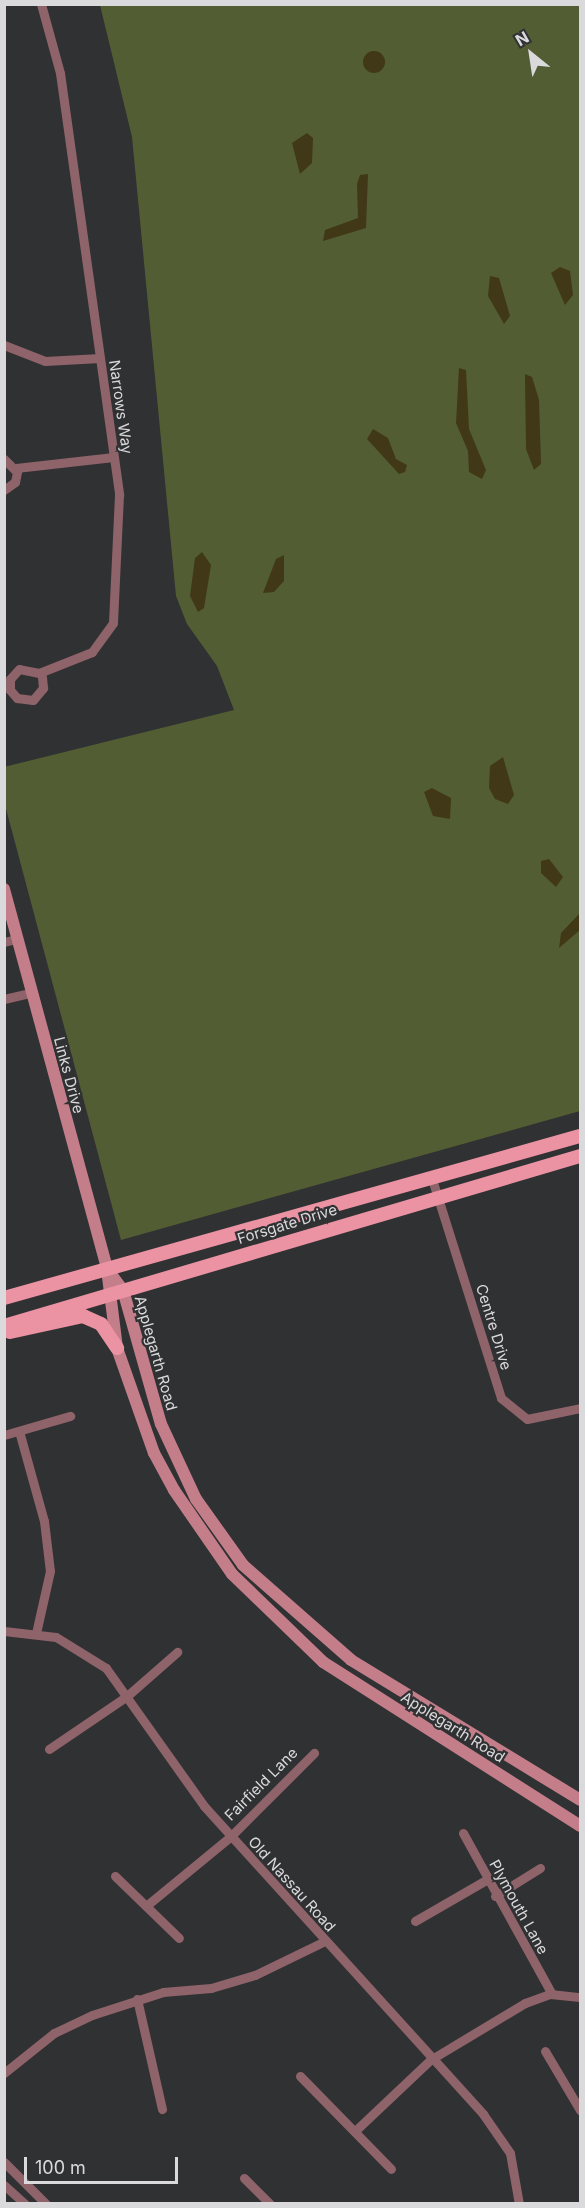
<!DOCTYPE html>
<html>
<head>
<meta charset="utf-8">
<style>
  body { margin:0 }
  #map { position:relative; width:585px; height:2208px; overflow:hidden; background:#303133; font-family:Inter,sans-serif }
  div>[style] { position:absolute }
  .green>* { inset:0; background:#535d33 }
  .sand>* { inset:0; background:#413818 }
  .round { border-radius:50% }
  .street>* { height:9px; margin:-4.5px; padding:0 4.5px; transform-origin:4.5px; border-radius:4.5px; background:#8f636a }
  .secondary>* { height:12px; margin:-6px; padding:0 6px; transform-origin:6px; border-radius:6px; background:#c37e8a }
  .primary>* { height:14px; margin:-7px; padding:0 7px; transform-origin:7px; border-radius:7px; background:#eb92a3 }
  span { translate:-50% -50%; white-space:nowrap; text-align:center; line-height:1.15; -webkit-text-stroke:4.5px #303133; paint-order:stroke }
  .street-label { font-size:15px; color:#dadadc }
  .frame { position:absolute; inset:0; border:6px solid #dadadc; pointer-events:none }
  .north { position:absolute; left:501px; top:24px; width:60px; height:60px; -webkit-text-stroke:4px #303133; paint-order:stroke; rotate:330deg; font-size:16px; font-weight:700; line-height:24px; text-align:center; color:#dadadc }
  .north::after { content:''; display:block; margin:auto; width:21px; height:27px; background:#dadadc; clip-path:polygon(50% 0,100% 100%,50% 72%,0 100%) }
  .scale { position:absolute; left:24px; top:2157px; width:154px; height:27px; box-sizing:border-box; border:3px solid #dadadc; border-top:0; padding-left:8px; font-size:18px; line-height:21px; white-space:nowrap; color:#dadadc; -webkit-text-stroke:4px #303133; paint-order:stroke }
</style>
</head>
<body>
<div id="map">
  <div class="green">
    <i style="clip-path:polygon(100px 5px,580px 5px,580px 1111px,121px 1240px,5px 805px,4px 767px,234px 710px,217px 666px,187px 624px,176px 596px,132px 137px)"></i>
  </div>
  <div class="sand">
    <i class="round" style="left:363px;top:51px;width:22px;height:22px"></i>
    <i style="clip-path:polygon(307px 133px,313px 138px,312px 163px,300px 174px,292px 143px)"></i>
    <i style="clip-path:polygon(368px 174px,366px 228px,323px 241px,325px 230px,358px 218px,357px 184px,360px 175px)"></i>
    <i style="clip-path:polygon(560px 267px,570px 271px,573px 295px,565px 305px,551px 273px)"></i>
    <i style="clip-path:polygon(490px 276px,499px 278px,510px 316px,504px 324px,488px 296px)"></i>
    <i style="clip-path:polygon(459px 368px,466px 370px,469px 429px,486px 470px,482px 479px,469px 472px,468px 451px,456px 423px)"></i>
    <i style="clip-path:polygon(525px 374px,532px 377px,539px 400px,541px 464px,534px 470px,526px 449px)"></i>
    <i style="clip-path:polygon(373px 429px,388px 438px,396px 459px,407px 465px,405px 472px,399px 474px,367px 439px)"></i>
    <i style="clip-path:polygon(202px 552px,211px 565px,204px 608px,198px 612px,190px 596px,195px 558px)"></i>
    <i style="clip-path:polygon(284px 555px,284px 581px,274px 592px,263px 593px,276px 559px)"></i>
    <i style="clip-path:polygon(503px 757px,514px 795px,508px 804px,495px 799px,489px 788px,490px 766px)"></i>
    <i style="clip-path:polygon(432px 788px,451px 798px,450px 819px,433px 816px,424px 792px)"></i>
    <i style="clip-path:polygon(549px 859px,563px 877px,556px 887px,541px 873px,541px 861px)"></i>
    <i style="clip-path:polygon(580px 913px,580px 930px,559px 948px,561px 933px)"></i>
  </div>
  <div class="street">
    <i style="left:41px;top:4px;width:72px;rotate:74.6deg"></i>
    <i style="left:60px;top:73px;width:426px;rotate:82deg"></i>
    <i style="left:119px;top:495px;width:128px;rotate:92.7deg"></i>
    <i style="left:113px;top:623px;width:36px;rotate:126deg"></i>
    <i style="left:92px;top:652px;width:57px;rotate:158.4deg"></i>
    <i style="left:39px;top:673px;width:20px;rotate:-169deg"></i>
    <i style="left:19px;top:669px;width:13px;rotate:132deg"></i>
    <i style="left:10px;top:679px;width:11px;rotate:90deg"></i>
    <i style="left:10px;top:690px;width:11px;rotate:49deg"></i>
    <i style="left:17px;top:698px;width:16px;rotate:7deg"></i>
    <i style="left:33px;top:700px;width:16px;rotate:-50deg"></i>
    <i style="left:43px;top:688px;width:11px;rotate:-95deg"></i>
    <i style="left:4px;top:345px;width:44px;rotate:21.3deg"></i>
    <i style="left:45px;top:361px;width:55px;rotate:-3.1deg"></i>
    <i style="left:4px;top:459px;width:18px;rotate:45deg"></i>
    <i style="left:17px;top:472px;width:10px;rotate:101deg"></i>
    <i style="left:15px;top:482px;width:14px;rotate:144deg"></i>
    <i style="left:16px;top:468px;width:98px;rotate:-6.5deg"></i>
    <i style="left:4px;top:942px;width:12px;rotate:-14deg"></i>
    <i style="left:4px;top:999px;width:28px;rotate:-13deg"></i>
    <i style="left:432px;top:1179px;width:230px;rotate:72.5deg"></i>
    <i style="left:501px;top:1398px;width:33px;rotate:39deg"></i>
    <i style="left:527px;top:1419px;width:54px;rotate:-11.7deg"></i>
    <i style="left:19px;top:1431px;width:93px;rotate:74.5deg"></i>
    <i style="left:44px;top:1521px;width:50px;rotate:83.2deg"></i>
    <i style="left:50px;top:1571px;width:64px;rotate:102.7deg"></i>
    <i style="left:4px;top:1435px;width:69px;rotate:-16.1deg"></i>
    <i style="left:4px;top:1631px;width:52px;rotate:6.6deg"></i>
    <i style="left:56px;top:1637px;width:59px;rotate:31.8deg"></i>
    <i style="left:106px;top:1668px;width:169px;rotate:54.6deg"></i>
    <i style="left:204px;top:1806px;width:416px;rotate:47.8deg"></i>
    <i style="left:483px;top:2114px;width:47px;rotate:55.3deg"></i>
    <i style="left:510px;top:2153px;width:52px;rotate:80deg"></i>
    <i style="left:49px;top:1749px;width:94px;rotate:-34.2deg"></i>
    <i style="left:127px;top:1696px;width:67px;rotate:-41.3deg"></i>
    <i style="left:463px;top:1833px;width:184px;rotate:61.1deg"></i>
    <i style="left:115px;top:1876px;width:89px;rotate:44.1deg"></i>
    <i style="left:495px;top:1896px;width:53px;rotate:-31.9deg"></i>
    <i style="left:146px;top:1906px;width:109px;rotate:-39.4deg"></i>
    <i style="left:230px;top:1837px;width:119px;rotate:-45deg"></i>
    <i style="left:415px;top:1921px;width:82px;rotate:-30deg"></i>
    <i style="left:137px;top:1999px;width:113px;rotate:77.2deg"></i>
    <i style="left:545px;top:2051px;width:69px;rotate:59.3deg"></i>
    <i style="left:4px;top:2073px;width:64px;rotate:-38.7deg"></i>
    <i style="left:54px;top:2033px;width:42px;rotate:-25.3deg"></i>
    <i style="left:92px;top:2015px;width:75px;rotate:-17.9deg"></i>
    <i style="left:163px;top:1992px;width:48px;rotate:-4.8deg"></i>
    <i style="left:211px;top:1988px;width:46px;rotate:-16.5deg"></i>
    <i style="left:255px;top:1975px;width:76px;rotate:-25.9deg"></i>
    <i style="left:300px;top:2076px;width:130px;rotate:45.6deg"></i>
    <i style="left:355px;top:2131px;width:103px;rotate:-43.4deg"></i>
    <i style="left:430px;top:2060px;width:111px;rotate:-31deg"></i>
    <i style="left:525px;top:2003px;width:27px;rotate:-20deg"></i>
    <i style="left:550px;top:1994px;width:30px;rotate:6deg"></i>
    <i style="left:4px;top:2162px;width:59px;rotate:45deg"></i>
    <i style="left:244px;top:2178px;width:37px;rotate:45deg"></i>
    <i style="left:4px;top:2185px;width:28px;rotate:42deg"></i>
  </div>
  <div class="secondary">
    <i style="left:4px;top:889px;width:394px;rotate:74.8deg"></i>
    <i style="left:107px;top:1269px;width:80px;rotate:82.8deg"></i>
    <i style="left:117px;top:1348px;width:111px;rotate:70.6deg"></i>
    <i style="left:154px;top:1453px;width:42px;rotate:61.6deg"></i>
    <i style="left:174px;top:1490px;width:102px;rotate:55.4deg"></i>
    <i style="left:232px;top:1574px;width:127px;rotate:44deg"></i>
    <i style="left:323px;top:1662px;width:305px;rotate:32.5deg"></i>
    <i style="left:107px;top:1269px;width:26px;rotate:53deg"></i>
    <i style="left:123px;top:1290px;width:139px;rotate:74.2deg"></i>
    <i style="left:161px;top:1424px;width:83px;rotate:65deg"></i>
    <i style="left:196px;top:1499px;width:81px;rotate:54.5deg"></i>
    <i style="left:243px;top:1565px;width:144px;rotate:41.3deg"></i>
    <i style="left:351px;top:1660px;width:268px;rotate:31.4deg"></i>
  </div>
  <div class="primary">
    <i style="left:4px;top:1298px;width:598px;rotate:-15.71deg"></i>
    <i style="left:4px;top:1326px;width:601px;rotate:-16.44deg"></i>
    <i style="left:10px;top:1332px;width:75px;rotate:-12.4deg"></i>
    <i style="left:83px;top:1316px;width:20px;rotate:24deg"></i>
    <i style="left:101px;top:1324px;width:29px;rotate:56deg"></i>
  </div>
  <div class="street-label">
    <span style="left:121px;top:407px;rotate:82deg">Narrows Way</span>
    <span style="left:69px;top:1075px;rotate:75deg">Links Drive</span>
    <span style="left:287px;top:1224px;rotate:-17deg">Forsgate Drive</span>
    <span style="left:494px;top:1327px;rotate:73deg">Centre Drive</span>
    <span style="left:156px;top:1353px;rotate:74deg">Applegarth Road</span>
    <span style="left:453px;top:1727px;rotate:32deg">Applegarth Road</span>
    <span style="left:261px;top:1784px;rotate:-45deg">Fairfield Lane</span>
    <span style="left:292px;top:1884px;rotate:48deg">Old Nassau Road</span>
    <span style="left:519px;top:1907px;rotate:61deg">Plymouth Lane</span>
  </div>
  <div class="frame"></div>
  <div class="north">N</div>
  <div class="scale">100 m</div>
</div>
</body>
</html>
